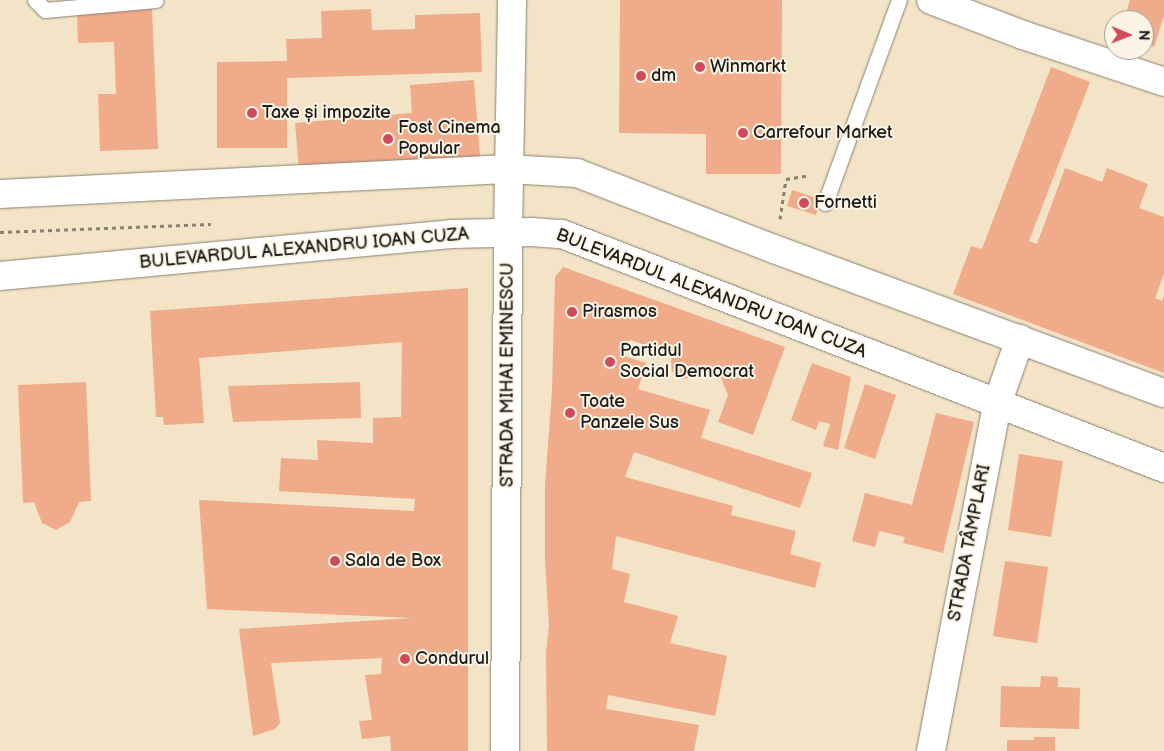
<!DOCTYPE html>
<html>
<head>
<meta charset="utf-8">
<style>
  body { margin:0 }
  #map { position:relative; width:1164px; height:751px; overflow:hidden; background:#f3e4c7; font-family:"Balsamiq Sans",sans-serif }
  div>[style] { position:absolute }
  .building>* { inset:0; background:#efab8a }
  .path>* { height:3px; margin-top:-1.5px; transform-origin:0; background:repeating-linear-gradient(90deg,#888072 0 4px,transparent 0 8px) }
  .roads { filter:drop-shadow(0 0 1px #888072) drop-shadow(0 0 1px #888072) }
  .lane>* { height:15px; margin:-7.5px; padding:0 7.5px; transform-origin:7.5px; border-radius:7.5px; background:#fff }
  .street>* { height:28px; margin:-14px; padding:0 14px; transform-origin:14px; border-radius:14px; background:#fff }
  .primary>* { height:28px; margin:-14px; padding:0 14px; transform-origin:14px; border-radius:14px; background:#fff }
  .dots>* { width:14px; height:14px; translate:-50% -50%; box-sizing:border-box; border:2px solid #fcf5e5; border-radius:50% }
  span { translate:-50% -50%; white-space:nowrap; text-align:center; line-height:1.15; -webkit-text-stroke:4px #fcf5e5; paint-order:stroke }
  .poi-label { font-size:18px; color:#1c1c1c }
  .left { translate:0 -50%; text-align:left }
  .street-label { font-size:18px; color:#1c1c1c }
  .north { position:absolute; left:1104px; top:10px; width:50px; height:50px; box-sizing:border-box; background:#fcf5e5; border:1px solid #a29e95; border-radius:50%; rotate:91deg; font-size:14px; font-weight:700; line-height:20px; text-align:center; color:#1c1c1c }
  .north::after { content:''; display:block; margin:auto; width:18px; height:22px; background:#d1495b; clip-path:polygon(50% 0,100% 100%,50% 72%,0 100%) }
</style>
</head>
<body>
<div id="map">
  <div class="building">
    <i style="clip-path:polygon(620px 0,782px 0,781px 174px,706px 174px,706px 134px,619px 133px)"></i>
    <i style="clip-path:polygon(1130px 0,1164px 0,1164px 16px,1154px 47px,1144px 44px,1144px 20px,1124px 20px)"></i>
    <i style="clip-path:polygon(152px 9px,158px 149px,100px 151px,98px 94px,116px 94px,114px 42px,78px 43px,77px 12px)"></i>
    <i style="clip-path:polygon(371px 9px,372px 30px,415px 29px,415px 15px,480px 13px,482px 72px,287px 78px,287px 148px,217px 148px,217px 62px,287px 61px,286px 39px,322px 38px,321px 11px)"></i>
    <i style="clip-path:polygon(1051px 67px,1090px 82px,1029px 241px,1037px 244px,1065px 168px,1102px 182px,1107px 168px,1148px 184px,1139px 208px,1164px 217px,1164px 274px,1155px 298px,1162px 301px,1164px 296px,1164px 373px,953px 294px,971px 246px,982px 249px)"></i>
    <i style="clip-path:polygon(474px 80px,480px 156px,299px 171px,295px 123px,412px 113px,410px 85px)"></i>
    <i style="clip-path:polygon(792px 190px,820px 199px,816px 215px,787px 206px)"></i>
    <i style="clip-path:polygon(563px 267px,785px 347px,753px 435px,718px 422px,728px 395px,719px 373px,700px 365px,695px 377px,684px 379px,675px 376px,672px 371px,671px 361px,673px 354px,630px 340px,624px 356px,646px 363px,638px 389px,710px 410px,701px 438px,812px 473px,800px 508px,634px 452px,625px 477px,733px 506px,731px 515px,796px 531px,790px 554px,821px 563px,815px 588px,616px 536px,612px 569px,630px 574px,624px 602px,678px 616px,670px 643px,727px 656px,715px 716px,608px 695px,606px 709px,699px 725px,694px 751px,547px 751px,546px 653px,549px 625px,545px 560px,545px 485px,552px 390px,555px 277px)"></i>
    <i style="clip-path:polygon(468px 288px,468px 751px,391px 751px,390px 736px,362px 739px,359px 721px,372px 720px,365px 675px,381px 674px,382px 658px,271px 663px,280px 723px,275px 729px,253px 736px,239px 629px,412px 618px,207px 609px,199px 500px,414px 511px,415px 499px,279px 491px,281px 458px,318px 460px,317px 440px,373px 443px,373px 418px,401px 417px,402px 342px,199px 358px,204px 423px,164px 425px,163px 417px,156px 417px,150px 311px)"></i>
    <i style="clip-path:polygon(812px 363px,851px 377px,838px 450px,823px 446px,830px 424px,819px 421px,816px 430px,791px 420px)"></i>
    <i style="clip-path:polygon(86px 382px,91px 501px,79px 502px,70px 522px,56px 530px,42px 523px,34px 502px,23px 503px,18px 385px)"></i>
    <i style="clip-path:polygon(360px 382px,361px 418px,233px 422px,228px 386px)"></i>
    <i style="clip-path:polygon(865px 384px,896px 395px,875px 459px,844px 448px)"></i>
    <i style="clip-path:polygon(936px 413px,974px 422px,943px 553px,903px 543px,905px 537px,879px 531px,875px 547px,852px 541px,865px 493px,912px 505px)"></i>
    <i style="clip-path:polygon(1019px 454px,1063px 461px,1051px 537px,1008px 530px)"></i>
    <i style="clip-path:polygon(1005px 561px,1048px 567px,1037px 643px,993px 636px)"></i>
    <i style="clip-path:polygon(1041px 676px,1058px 677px,1058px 687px,1080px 688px,1079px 729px,1000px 727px,1001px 686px,1040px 687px)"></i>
    <i style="clip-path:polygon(1034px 737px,1055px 737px,1055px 751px,1007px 751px,1007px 740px,1034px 740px)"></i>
  </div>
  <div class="path">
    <i style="left:780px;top:219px;width:40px;rotate:-81.5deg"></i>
    <i style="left:786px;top:179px;width:24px;rotate:-9deg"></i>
    <i style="left:0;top:232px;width:211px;rotate:-2.2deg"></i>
  </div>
  <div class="roads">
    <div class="lane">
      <i style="left:35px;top:0;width:14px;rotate:45deg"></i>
      <i style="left:45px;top:10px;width:111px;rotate:-5.1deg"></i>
      <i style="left:825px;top:203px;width:216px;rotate:-70deg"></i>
    </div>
    <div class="street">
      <i style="left:931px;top:0;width:98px;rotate:20.8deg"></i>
      <i style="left:1023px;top:35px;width:149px;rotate:18.4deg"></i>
      <i style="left:505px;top:751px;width:519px;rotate:-89.67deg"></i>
      <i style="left:931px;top:751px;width:353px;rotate:-79.2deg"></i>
      <i style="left:997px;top:404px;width:69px;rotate:-70.5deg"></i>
    </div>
    <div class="primary">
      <i style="left:0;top:194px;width:509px;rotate:-2.82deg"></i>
      <i style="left:508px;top:169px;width:69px;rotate:3.3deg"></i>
      <i style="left:577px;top:173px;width:211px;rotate:21.1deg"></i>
      <i style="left:774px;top:249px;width:416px;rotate:20.3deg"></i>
      <i style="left:508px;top:232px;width:232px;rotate:-89deg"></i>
      <i style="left:0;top:276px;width:453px;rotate:-5.3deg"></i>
      <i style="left:451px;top:234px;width:80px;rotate:-1.4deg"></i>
      <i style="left:531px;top:232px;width:31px;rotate:4deg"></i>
      <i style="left:562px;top:234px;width:646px;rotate:21.24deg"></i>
    </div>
  </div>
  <div class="dots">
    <i style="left:700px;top:67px;background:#d1495b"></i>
    <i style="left:641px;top:76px;background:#d1495b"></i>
    <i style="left:252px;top:113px;background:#d1495b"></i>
    <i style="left:743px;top:133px;background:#d1495b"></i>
    <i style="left:388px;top:139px;background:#d1495b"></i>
    <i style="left:804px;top:203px;background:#d1495b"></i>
    <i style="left:572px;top:312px;background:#d1495b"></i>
    <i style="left:610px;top:362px;background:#d1495b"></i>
    <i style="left:570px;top:413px;background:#d1495b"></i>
    <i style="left:335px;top:561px;background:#d1495b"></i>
    <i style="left:405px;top:659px;background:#d1495b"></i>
  </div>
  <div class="poi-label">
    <span class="left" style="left:710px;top:67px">Winmarkt</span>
    <span class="left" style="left:651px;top:76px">dm</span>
    <span class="left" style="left:262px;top:113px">Taxe și impozite</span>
    <span class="left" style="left:398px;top:139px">Fost Cinema<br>Popular</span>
    <span class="left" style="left:753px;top:133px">Carrefour Market</span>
    <span class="left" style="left:814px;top:203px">Fornetti</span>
    <span class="left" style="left:582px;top:312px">Pirasmos</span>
    <span class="left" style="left:620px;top:362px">Partidul<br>Social Democrat</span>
    <span class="left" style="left:580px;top:413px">Toate<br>Panzele Sus</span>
    <span class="left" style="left:345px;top:561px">Sala de Box</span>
    <span class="left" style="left:415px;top:659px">Condurul</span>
  </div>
  <div class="street-label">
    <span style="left:304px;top:249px;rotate:-5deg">BULEVARDUL ALEXANDRU IOAN CUZA</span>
    <span style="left:711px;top:294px;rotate:21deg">BULEVARDUL ALEXANDRU IOAN CUZA</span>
    <span style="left:508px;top:375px;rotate:-90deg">STRADA MIHAI EMINESCU</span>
    <span style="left:970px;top:543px;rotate:-79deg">STRADA TÂMPLARI</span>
  </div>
  <div class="north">N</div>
</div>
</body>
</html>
